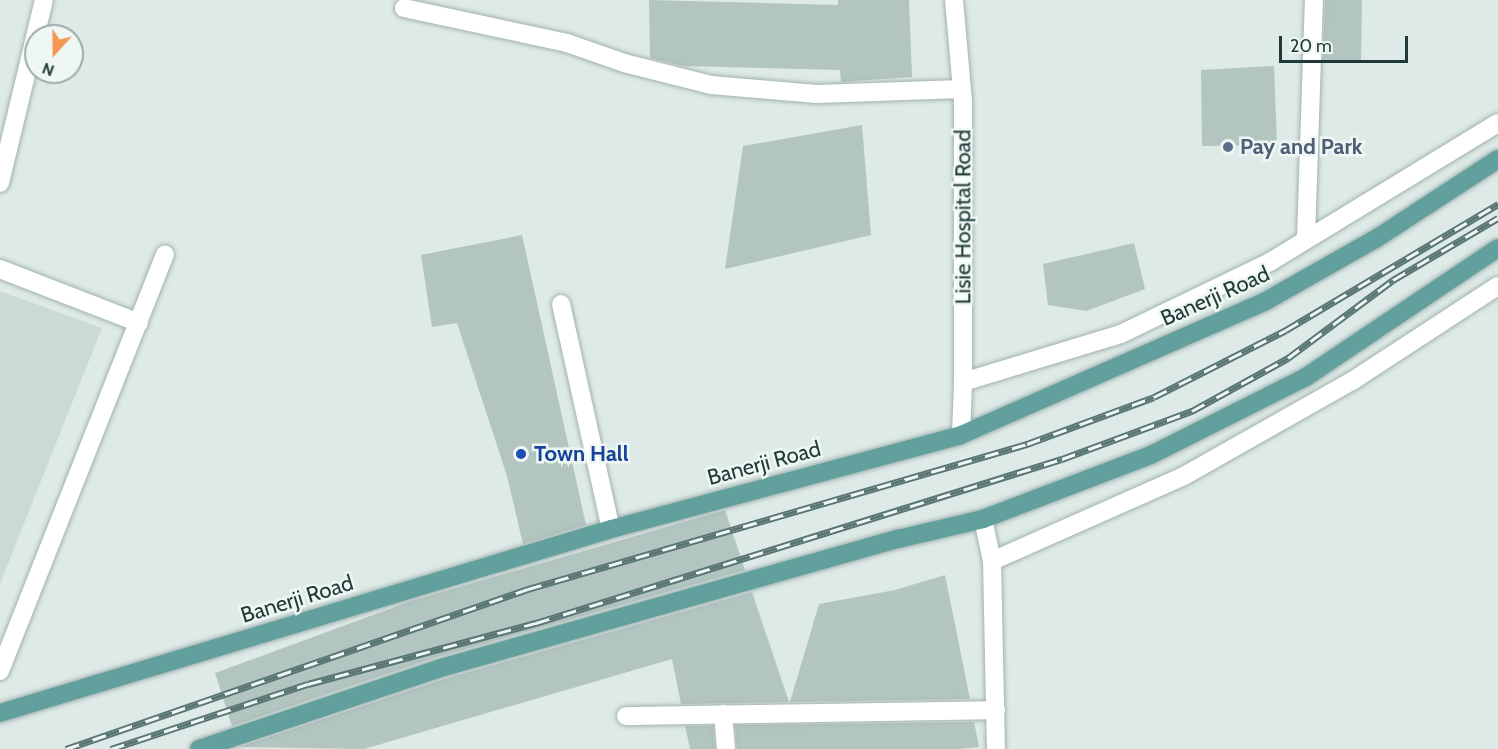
<!DOCTYPE html>
<html>
<head>
<meta charset="utf-8">
<style>
  body { margin:0 }
  #map { position:relative; width:1498px; height:749px; overflow:hidden; background:#deeae7; font-family:Cabin,sans-serif }
  div>[style] { position:absolute }
  .built>* { inset:0; background:#ccdad6 }
  .building>* { inset:0; background:#b3c5c0 }
  .roads { filter:drop-shadow(0 0 2px #a1b2af) drop-shadow(0 0 2px #a1b2af) }
  .lane>* { height:18px; margin:-9px; padding:0 9px; transform-origin:9px; border-radius:9px; background:#fff }
  .street>* { height:18px; margin:-9px; padding:0 9px; transform-origin:9px; border-radius:9px; background:#fff }
  .secondary>* { height:18px; margin:-9px; padding:0 9px; transform-origin:9px; border-radius:9px; background:#fff }
  .primary>* { height:18px; margin:-9px; padding:0 9px; transform-origin:9px; border-radius:9px; background:#61a09c }
  .rail>* { height:7px; margin-top:-3.5px; transform-origin:0; background:repeating-linear-gradient(90deg,#eef7f4 0 14px,#597673 0 28px); box-sizing:border-box; border-block:2px solid #597673 }
  .dots>* { width:16px; height:16px; translate:-50% -50%; box-sizing:border-box; border:3px solid #eef7f4; border-radius:50% }
  span { translate:-50% -50%; white-space:nowrap; text-align:center; line-height:1.15; -webkit-text-stroke:5px #eef7f4; paint-order:stroke }
  .service-label { font-size:22px; color:#4e5e75; font-weight:700 }
  .left { translate:0 -50%; text-align:left }
  .street-label { font-size:22px; color:#1f3a37 }
  .transit-label { font-size:22px; color:#164399; font-weight:700 }
  .north { position:absolute; left:24px; top:24px; width:60px; height:60px; box-sizing:border-box; background:#eef7f4; border:2px solid #9baba8; border-radius:50%; rotate:201deg; font-size:16px; font-weight:700; line-height:24px; text-align:center; color:#1f3a37 }
  .north::after { content:''; display:block; margin:auto; width:21px; height:27px; background:#f49752; clip-path:polygon(50% 0,100% 100%,50% 72%,0 100%) }
  .scale { position:absolute; left:1279px; top:36px; width:129px; height:27px; box-sizing:border-box; border:3px solid #1f3a37; border-top:0; padding-left:8px; font-size:18px; line-height:21px; white-space:nowrap; color:#1f3a37; -webkit-text-stroke:4px #eef7f4; paint-order:stroke }
</style>
</head>
<body>
<div id="map">
  <div class="built">
    <i style="clip-path:polygon(0 291px,102px 328px,0 584px)"></i>
  </div>
  <div class="building">
    <i style="clip-path:polygon(649px 0,838px 5px,838px 0,909px 0,912px 77px,841px 82px,840px 70px,683px 66px,650px 58px)"></i>
    <i style="clip-path:polygon(1325px 0,1362px 0,1361px 60px,1323px 61px)"></i>
    <i style="clip-path:polygon(1274px 66px,1277px 145px,1202px 146px,1201px 70px)"></i>
    <i style="clip-path:polygon(862px 125px,871px 235px,725px 269px,743px 146px)"></i>
    <i style="clip-path:polygon(522px 235px,586px 525px,523px 544px,507px 476px,457px 323px,432px 327px,421px 255px)"></i>
    <i style="clip-path:polygon(1134px 243px,1145px 289px,1086px 311px,1048px 305px,1043px 264px)"></i>
    <i style="clip-path:polygon(725px 510px,745px 570px,437px 657px,232px 726px,215px 673px,411px 601px)"></i>
    <i style="clip-path:polygon(945px 575px,970px 699px,790px 702px,819px 604px,895px 590px)"></i>
    <i style="clip-path:polygon(752px 592px,789px 702px,681px 704px,672px 659px,364px 749px,239px 747px,444px 679px)"></i>
    <i style="clip-path:polygon(974px 722px,979px 747px,959px 749px,737px 749px,735px 725px)"></i>
    <i style="clip-path:polygon(685px 726px,713px 726px,715px 749px,690px 749px)"></i>
  </div>
  <div class="roads">
    <div class="lane">
      <i style="left:963px;top:382px;width:165px;rotate:-16.9deg"></i>
      <i style="left:1121px;top:334px;width:165px;rotate:-25.8deg"></i>
      <i style="left:1270px;top:262px;width:267px;rotate:-31.4deg"></i>
      <i style="left:723px;top:714px;width:35px;rotate:85deg"></i>
      <i style="left:626px;top:716px;width:370px;rotate:-0.9deg"></i>
    </div>
    <div class="street">
      <i style="left:954px;top:0;width:101px;rotate:84.9deg"></i>
      <i style="left:963px;top:101px;width:281px;rotate:90deg"></i>
      <i style="left:404px;top:8px;width:167px;rotate:12.1deg"></i>
      <i style="left:567px;top:43px;width:60px;rotate:19.3deg"></i>
      <i style="left:624px;top:63px;width:90px;rotate:14.2deg"></i>
      <i style="left:711px;top:85px;width:106px;rotate:4.9deg"></i>
      <i style="left:817px;top:94px;width:145px;rotate:-2deg"></i>
      <i style="left:0;top:183px;width:188px;rotate:-76.5deg"></i>
      <i style="left:1306px;top:238px;width:238px;rotate:-88.1deg"></i>
      <i style="left:0;top:269px;width:149px;rotate:21.2deg"></i>
      <i style="left:561px;top:304px;width:230px;rotate:77.5deg"></i>
      <i style="left:983px;top:519px;width:43px;rotate:77.9deg"></i>
      <i style="left:992px;top:561px;width:210px;rotate:-23.9deg"></i>
      <i style="left:1184px;top:476px;width:193px;rotate:-29.5deg"></i>
      <i style="left:1352px;top:381px;width:174px;rotate:-33.1deg"></i>
      <i style="left:0;top:671px;width:448px;rotate:-68.4deg"></i>
    </div>
    <div class="secondary">
      <i style="left:961px;top:435px;width:53px;rotate:-87.8deg"></i>
      <i style="left:992px;top:561px;width:188px;rotate:88.8deg"></i>
    </div>
    <div class="primary">
      <i style="left:0;top:713px;width:638px;rotate:-16.76deg"></i>
      <i style="left:611px;top:529px;width:362px;rotate:-15deg"></i>
      <i style="left:961px;top:435px;width:333px;rotate:-23.7deg"></i>
      <i style="left:1266px;top:301px;width:128px;rotate:-29.6deg"></i>
      <i style="left:1377px;top:238px;width:145px;rotate:-33.1deg"></i>
      <i style="left:199px;top:749px;width:255px;rotate:-18.5deg"></i>
      <i style="left:441px;top:668px;width:475px;rotate:-15.8deg"></i>
      <i style="left:898px;top:539px;width:87px;rotate:-13.2deg"></i>
      <i style="left:983px;top:519px;width:180px;rotate:-20.9deg"></i>
      <i style="left:1151px;top:455px;width:174px;rotate:-26.7deg"></i>
      <i style="left:1306px;top:377px;width:231px;rotate:-33.9deg"></i>
    </div>
  </div>
  <div class="rail">
    <i style="left:66px;top:749px;width:489px;rotate:-19.1deg"></i>
    <i style="left:528px;top:589px;width:520px;rotate:-16.2deg"></i>
    <i style="left:1027px;top:444px;width:135px;rotate:-20.3deg"></i>
    <i style="left:1154px;top:397px;width:148px;rotate:-26.9deg"></i>
    <i style="left:1286px;top:330px;width:247px;rotate:-30.7deg"></i>
    <i style="left:111px;top:749px;width:207px;rotate:-18.3deg"></i>
    <i style="left:308px;top:684px;width:236px;rotate:-15deg"></i>
    <i style="left:536px;top:623px;width:551px;rotate:-17.32deg"></i>
    <i style="left:1062px;top:459px;width:139px;rotate:-20.3deg"></i>
    <i style="left:1192px;top:411px;width:110px;rotate:-28.9deg"></i>
    <i style="left:1288px;top:358px;width:131px;rotate:-36.6deg"></i>
    <i style="left:1393px;top:280px;width:122px;rotate:-30.6deg"></i>
  </div>
  <div class="dots">
    <i style="left:1228px;top:147px;background:#5c6f8a"></i>
    <i style="left:521px;top:454px;background:#1a4fb4"></i>
  </div>
  <div class="service-label">
    <span class="left" style="left:1240px;top:147px">Pay and Park</span>
  </div>
  <div class="street-label">
    <span style="left:963px;top:217px;rotate:-90deg">Lisie Hospital Road</span>
    <span style="left:1215px;top:296px;rotate:-24deg">Banerji Road</span>
    <span style="left:764px;top:463px;rotate:-15deg">Banerji Road</span>
    <span style="left:297px;top:599px;rotate:-17deg">Banerji Road</span>
  </div>
  <div class="transit-label">
    <span class="left" style="left:534px;top:454px">Town Hall</span>
  </div>
  <div class="north">N</div>
  <div class="scale">20 m</div>
</div>
</body>
</html>
